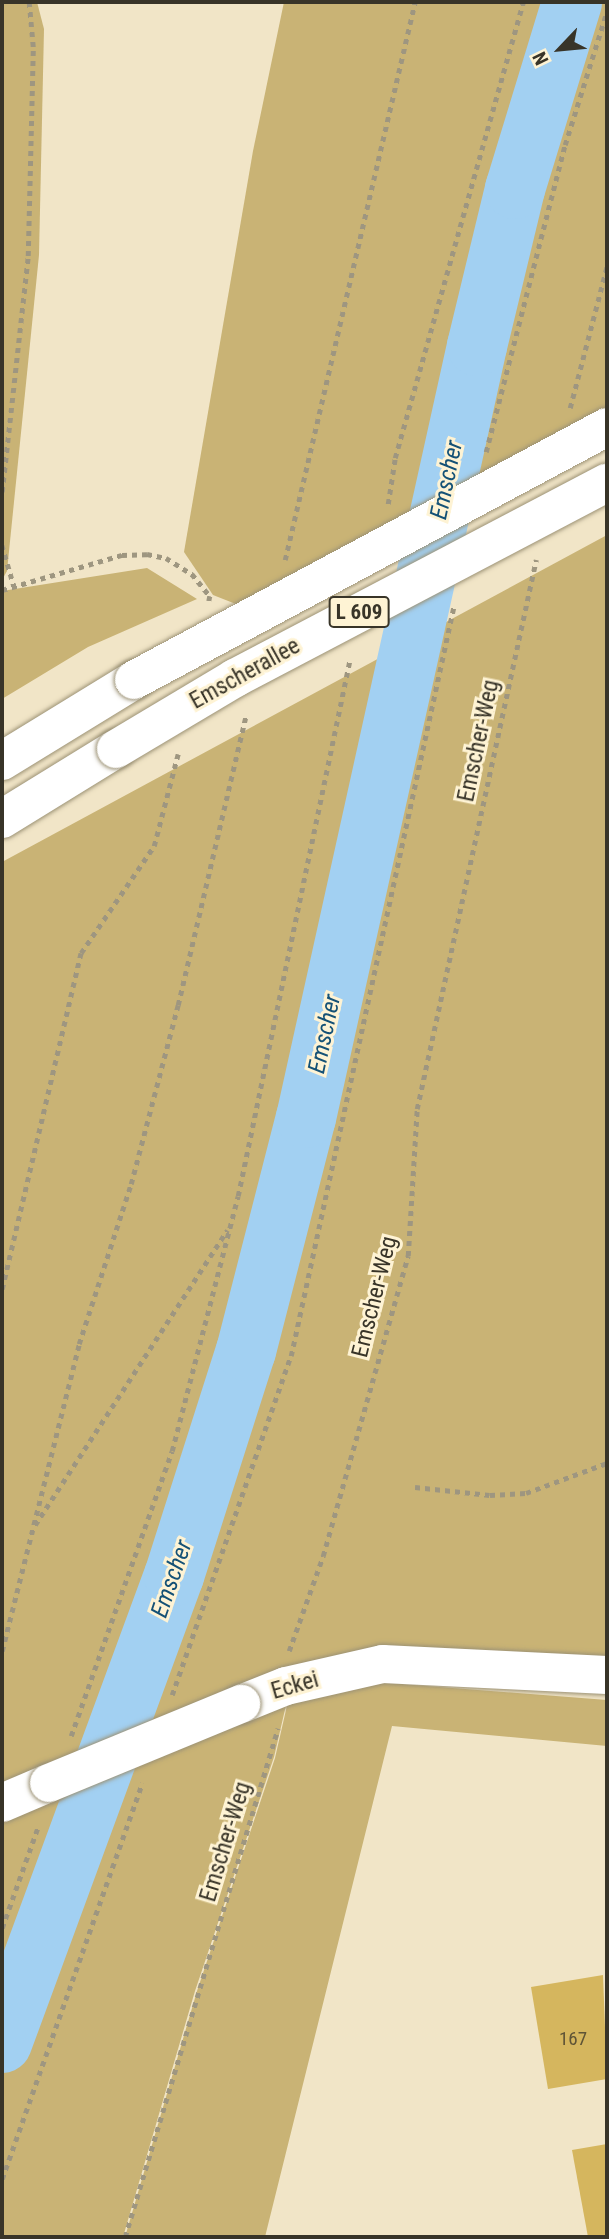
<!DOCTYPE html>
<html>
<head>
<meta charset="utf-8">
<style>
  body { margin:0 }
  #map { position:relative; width:609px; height:2239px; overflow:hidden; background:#f1e5c7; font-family:"Roboto Condensed",sans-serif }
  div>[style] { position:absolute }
  .green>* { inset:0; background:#c9b375 }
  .river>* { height:60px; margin:-30px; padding:0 30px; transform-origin:30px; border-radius:30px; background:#a2d0f2 }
  .building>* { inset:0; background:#d5b65e }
  .path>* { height:4.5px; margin-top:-2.25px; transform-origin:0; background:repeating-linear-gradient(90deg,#9e9680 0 5px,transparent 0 10px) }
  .roads { filter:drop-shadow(0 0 2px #9c9275) drop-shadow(0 0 2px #9c9275) }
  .minor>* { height:38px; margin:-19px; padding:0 19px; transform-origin:19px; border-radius:19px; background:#fff }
  .major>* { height:38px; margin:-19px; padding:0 19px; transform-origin:19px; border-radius:19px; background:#fff }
  .bridges { filter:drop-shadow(0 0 2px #9c9275) drop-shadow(0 0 2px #9c9275) }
  .minor-bridge>* { height:38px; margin:-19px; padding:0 19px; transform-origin:19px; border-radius:19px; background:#fff }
  .major-bridge>* { height:38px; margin:-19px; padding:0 19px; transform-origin:19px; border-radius:19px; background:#fff }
  span { translate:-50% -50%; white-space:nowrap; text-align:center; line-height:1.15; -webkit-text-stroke:6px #fef3d4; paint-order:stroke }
  .number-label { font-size:19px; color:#5f5436 }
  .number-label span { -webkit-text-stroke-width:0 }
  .shield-label span { padding:2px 5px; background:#fef3d4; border:2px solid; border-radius:5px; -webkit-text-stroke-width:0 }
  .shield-label { font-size:21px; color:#383428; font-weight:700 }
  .street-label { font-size:23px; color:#383428 }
  .water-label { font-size:24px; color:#145176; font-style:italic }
  .frame { position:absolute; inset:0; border:4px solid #383428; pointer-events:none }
  .north { position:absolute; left:525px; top:14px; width:70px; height:70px; -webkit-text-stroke:5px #fef3d4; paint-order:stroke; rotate:244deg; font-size:19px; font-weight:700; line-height:28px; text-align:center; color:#383428 }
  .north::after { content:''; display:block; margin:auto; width:24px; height:32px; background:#383428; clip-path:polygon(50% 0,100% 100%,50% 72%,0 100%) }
</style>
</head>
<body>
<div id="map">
  <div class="green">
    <i style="clip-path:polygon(2px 2px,37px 2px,44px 29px,39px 255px,7px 571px,2px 580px)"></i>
    <i style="clip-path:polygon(284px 2px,607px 2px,607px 417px,246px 608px,213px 595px,184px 552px,253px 151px)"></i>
    <i style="clip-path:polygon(607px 535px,607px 1659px,384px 1664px,401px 1684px,607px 1700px,607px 1746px,392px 1726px,265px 2237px,125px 2237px,197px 1991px,275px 1758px,294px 1675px,2px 1801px,2px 862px)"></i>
    <i style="clip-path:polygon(147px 568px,197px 599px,88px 647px,2px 699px,2px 591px)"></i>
    <i style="clip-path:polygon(293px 1675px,274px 1757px,195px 1991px,123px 2237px,2px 2237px,2px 1811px)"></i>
  </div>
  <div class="river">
    <i style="left:2px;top:2043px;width:498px;rotate:-69.8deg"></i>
    <i style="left:174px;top:1576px;width:236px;rotate:-72.3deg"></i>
    <i style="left:246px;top:1351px;width:241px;rotate:-75.6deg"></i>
    <i style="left:306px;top:1118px;width:791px;rotate:-77.51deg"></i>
    <i style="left:477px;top:346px;width:162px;rotate:-76.4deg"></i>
    <i style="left:515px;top:189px;width:195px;rotate:-73deg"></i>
  </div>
  <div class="building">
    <i style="clip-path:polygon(603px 1975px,607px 2079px,548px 2089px,531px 1987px)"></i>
    <i style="clip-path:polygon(607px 2144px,607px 2237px,588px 2237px,572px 2150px)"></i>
  </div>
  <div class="path">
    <i style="left:570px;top:408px;width:147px;rotate:-75.4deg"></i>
    <i style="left:486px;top:452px;width:317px;rotate:-75.6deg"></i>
    <i style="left:565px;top:145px;width:140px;rotate:-72.6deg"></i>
    <i style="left:2px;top:492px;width:237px;rotate:-83.7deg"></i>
    <i style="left:28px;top:256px;width:209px;rotate:-88.6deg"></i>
    <i style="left:33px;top:47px;width:45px;rotate:-95.1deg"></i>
    <i style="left:388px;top:504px;width:47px;rotate:-81.3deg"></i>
    <i style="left:395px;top:458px;width:474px;rotate:-74.3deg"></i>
    <i style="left:2px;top:545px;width:43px;rotate:73.7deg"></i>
    <i style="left:285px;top:560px;width:573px;rotate:-76.89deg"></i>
    <i style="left:2px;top:590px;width:125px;rotate:-16.3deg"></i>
    <i style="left:122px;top:555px;width:25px;rotate:-2deg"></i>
    <i style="left:147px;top:554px;width:19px;rotate:12deg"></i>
    <i style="left:166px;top:558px;width:31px;rotate:32deg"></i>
    <i style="left:192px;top:574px;width:28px;rotate:51deg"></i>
    <i style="left:210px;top:596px;width:5px;rotate:101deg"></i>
    <i style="left:2px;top:1289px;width:345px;rotate:-76.8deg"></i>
    <i style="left:81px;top:953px;width:130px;rotate:-55.7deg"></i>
    <i style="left:154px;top:846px;width:95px;rotate:-75.4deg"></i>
    <i style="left:415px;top:1487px;width:75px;rotate:6.1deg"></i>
    <i style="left:490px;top:1495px;width:36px;rotate:-3deg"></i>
    <i style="left:526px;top:1493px;width:86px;rotate:-20.3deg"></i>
    <i style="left:35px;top:1525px;width:352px;rotate:-56.9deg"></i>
    <i style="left:2px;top:1651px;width:317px;rotate:-75.9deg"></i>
    <i style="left:79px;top:1344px;width:168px;rotate:-72deg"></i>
    <i style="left:131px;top:1184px;width:185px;rotate:-75.3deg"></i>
    <i style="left:178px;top:1005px;width:299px;rotate:-76.8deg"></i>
    <i style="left:289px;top:1651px;width:101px;rotate:-70.3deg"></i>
    <i style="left:323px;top:1556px;width:312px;rotate:-74.2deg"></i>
    <i style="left:408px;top:1256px;width:147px;rotate:-86.5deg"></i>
    <i style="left:417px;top:1109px;width:562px;rotate:-77.77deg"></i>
    <i style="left:172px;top:1695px;width:359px;rotate:-70.7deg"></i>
    <i style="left:291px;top:1356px;width:768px;rotate:-77.75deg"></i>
    <i style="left:71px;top:1736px;width:302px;rotate:-70.5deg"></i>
    <i style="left:172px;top:1451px;width:263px;rotate:-75.5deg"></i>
    <i style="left:238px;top:1196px;width:549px;rotate:-78.22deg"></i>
    <i style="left:2px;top:1928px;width:107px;rotate:-70.4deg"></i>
    <i style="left:2px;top:2179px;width:420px;rotate:-70.5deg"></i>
    <i style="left:125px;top:2237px;width:531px;rotate:-73.27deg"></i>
  </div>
  <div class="roads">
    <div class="minor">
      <i style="left:241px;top:1704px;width:48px;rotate:-21.8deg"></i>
      <i style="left:286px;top:1686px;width:99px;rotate:-12.8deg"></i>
      <i style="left:383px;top:1664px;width:224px;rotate:2.8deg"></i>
      <i style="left:2px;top:1803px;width:51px;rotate:-23.1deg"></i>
    </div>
    <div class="major">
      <i style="left:2px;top:761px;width:155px;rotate:-31.5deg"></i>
      <i style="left:2px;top:819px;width:134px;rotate:-31.6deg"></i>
    </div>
  </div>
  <div class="bridges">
    <div class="minor-bridge">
      <i style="left:49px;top:1783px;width:208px;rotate:-22.4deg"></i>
    </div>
    <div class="major-bridge">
      <i style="left:134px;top:680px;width:536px;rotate:-28.14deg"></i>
      <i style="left:116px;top:749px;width:139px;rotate:-30.8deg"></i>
      <i style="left:235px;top:678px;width:420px;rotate:-27.7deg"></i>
    </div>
  </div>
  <div class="number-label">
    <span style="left:573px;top:2039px">167</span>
  </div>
  <div class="shield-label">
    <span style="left:359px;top:612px">L 609</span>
  </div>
  <div class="street-label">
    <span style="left:245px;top:674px;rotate:-29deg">Emscherallee</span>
    <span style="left:479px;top:741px;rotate:-78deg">Emscher-Weg</span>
    <span style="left:375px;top:1297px;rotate:-76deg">Emscher-Weg</span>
    <span style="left:295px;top:1686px;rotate:-16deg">Eckei</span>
    <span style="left:226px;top:1842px;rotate:-73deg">Emscher-Weg</span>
  </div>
  <div class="water-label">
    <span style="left:447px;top:480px;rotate:-78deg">Emscher</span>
    <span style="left:325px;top:1034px;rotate:-78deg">Emscher</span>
    <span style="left:172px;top:1579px;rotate:-71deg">Emscher</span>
  </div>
  <div class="frame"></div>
  <div class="north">N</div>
</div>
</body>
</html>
